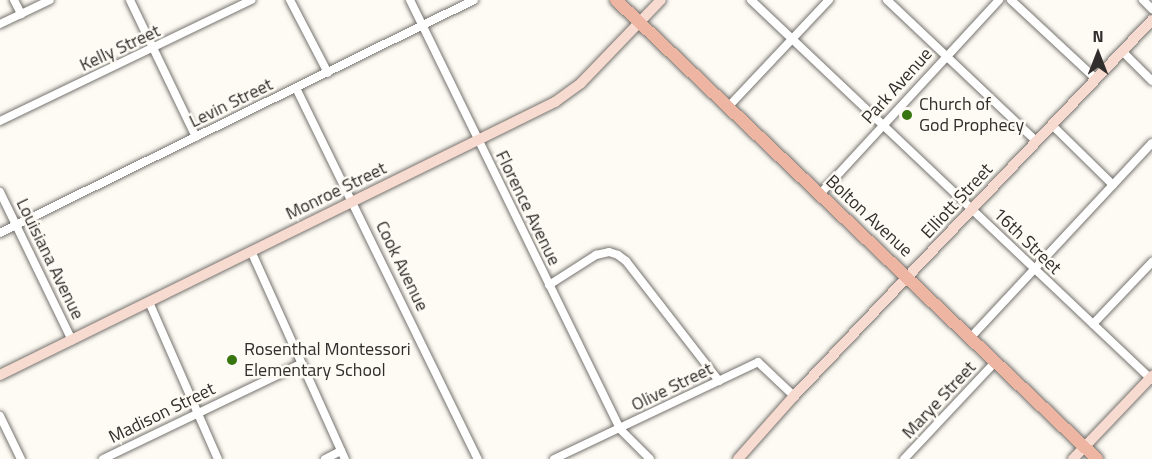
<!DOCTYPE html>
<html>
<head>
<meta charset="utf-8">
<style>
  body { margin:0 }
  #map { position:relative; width:1152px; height:459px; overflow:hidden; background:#fefbf5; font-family:"Titillium Web",sans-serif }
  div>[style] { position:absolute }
  .roads { filter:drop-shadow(0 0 2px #76736e) drop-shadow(0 0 2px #76736e) }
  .street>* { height:8px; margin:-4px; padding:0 4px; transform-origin:4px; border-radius:4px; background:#fff }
  .secondary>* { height:10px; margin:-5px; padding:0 5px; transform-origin:5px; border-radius:5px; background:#f7dad0 }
  .primary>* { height:12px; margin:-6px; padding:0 6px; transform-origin:6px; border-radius:6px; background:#eeb5a2 }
  .dots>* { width:16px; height:16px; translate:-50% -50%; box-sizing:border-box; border:3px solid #fefbf5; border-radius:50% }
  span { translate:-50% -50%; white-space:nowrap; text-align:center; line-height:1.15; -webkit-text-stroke:5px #fefbf5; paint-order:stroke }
  .street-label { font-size:18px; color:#302e2c }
  .poi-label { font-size:18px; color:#302e2c }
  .left { translate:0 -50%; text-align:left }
  .north { position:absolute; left:1068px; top:24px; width:60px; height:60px; -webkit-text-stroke:4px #fefbf5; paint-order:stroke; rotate:0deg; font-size:16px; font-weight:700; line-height:24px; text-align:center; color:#302e2c }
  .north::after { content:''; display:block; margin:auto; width:21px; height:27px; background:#302e2c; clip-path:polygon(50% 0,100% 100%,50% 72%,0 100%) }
</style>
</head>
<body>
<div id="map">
  <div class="roads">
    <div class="street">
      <i style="left:14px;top:0;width:16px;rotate:63deg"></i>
      <i style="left:130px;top:0;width:152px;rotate:64.3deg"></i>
      <i style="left:290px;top:0;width:82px;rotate:62.5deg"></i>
      <i style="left:410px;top:0;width:478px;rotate:63.9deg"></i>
      <i style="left:620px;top:429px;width:42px;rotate:45deg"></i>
      <i style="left:751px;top:0;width:552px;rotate:43.46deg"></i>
      <i style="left:887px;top:0;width:205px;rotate:43.4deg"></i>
      <i style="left:1011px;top:0;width:116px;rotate:42.9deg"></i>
      <i style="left:1143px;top:0;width:13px;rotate:45deg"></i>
      <i style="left:0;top:24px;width:55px;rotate:-25.6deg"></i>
      <i style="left:1122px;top:51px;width:42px;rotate:45deg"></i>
      <i style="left:296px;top:88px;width:413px;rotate:63.9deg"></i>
      <i style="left:729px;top:106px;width:146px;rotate:-46.7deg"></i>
      <i style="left:0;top:121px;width:279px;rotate:-25.7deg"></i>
      <i style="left:1053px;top:126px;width:84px;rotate:44.5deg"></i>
      <i style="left:0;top:192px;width:165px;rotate:64.1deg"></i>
      <i style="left:820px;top:194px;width:264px;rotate:-47.3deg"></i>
      <i style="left:0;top:233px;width:528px;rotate:-26.18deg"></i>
      <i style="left:251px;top:251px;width:228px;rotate:65.7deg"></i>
      <i style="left:549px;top:285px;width:56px;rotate:-32.6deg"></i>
      <i style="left:596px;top:255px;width:13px;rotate:-13deg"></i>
      <i style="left:609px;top:252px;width:9px;rotate:18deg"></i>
      <i style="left:618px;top:255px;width:10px;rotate:37deg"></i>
      <i style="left:626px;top:261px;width:152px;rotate:52.2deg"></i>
      <i style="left:149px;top:302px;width:171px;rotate:66.3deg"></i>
      <i style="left:1093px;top:324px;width:86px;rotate:-46.4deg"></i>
      <i style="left:971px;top:337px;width:265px;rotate:-47deg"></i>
      <i style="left:0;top:416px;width:48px;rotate:64deg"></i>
      <i style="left:103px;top:459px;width:219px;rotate:-25.7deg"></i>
      <i style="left:325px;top:459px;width:18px;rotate:-27deg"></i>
      <i style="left:554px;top:459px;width:226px;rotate:-25.4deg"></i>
      <i style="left:758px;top:362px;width:50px;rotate:43.4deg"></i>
      <i style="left:904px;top:459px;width:134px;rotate:-46.8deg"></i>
    </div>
    <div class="secondary">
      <i style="left:0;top:375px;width:619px;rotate:-26.19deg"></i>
      <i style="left:555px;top:102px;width:32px;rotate:-36deg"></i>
      <i style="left:581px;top:83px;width:115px;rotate:-46.1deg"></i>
      <i style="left:738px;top:459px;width:84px;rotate:-48.4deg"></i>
      <i style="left:794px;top:396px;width:519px;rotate:-46.4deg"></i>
      <i style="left:1073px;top:459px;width:115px;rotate:-46.4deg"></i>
    </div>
    <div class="primary">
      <i style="left:616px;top:0;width:665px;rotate:43.66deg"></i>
    </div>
  </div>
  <div class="dots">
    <i style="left:907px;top:115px;background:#37750e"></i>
    <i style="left:232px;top:360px;background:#37750e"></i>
  </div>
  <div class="street-label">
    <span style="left:120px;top:48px;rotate:-25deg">Kelly Street</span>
    <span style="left:897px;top:86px;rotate:-48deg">Park Avenue</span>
    <span style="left:231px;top:103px;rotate:-26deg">Levin Street</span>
    <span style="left:336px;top:191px;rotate:-26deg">Monroe Street</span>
    <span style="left:957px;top:201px;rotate:-47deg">Elliott Street</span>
    <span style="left:528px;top:208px;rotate:64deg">Florence Avenue</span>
    <span style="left:869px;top:216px;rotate:43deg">Bolton Avenue</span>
    <span style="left:1027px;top:241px;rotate:44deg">16th Street</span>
    <span style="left:50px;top:259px;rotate:64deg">Louisiana Avenue</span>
    <span style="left:402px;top:266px;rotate:64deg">Cook Avenue</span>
    <span style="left:672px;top:387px;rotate:-26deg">Olive Street</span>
    <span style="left:939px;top:400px;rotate:-47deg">Marye Street</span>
    <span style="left:162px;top:413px;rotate:-26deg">Madison Street</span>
  </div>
  <div class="poi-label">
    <span class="left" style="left:919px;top:115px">Church of<br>God Prophecy</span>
    <span class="left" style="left:244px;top:360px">Rosenthal Montessori<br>Elementary School</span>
  </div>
  <div class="north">N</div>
</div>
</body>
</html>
